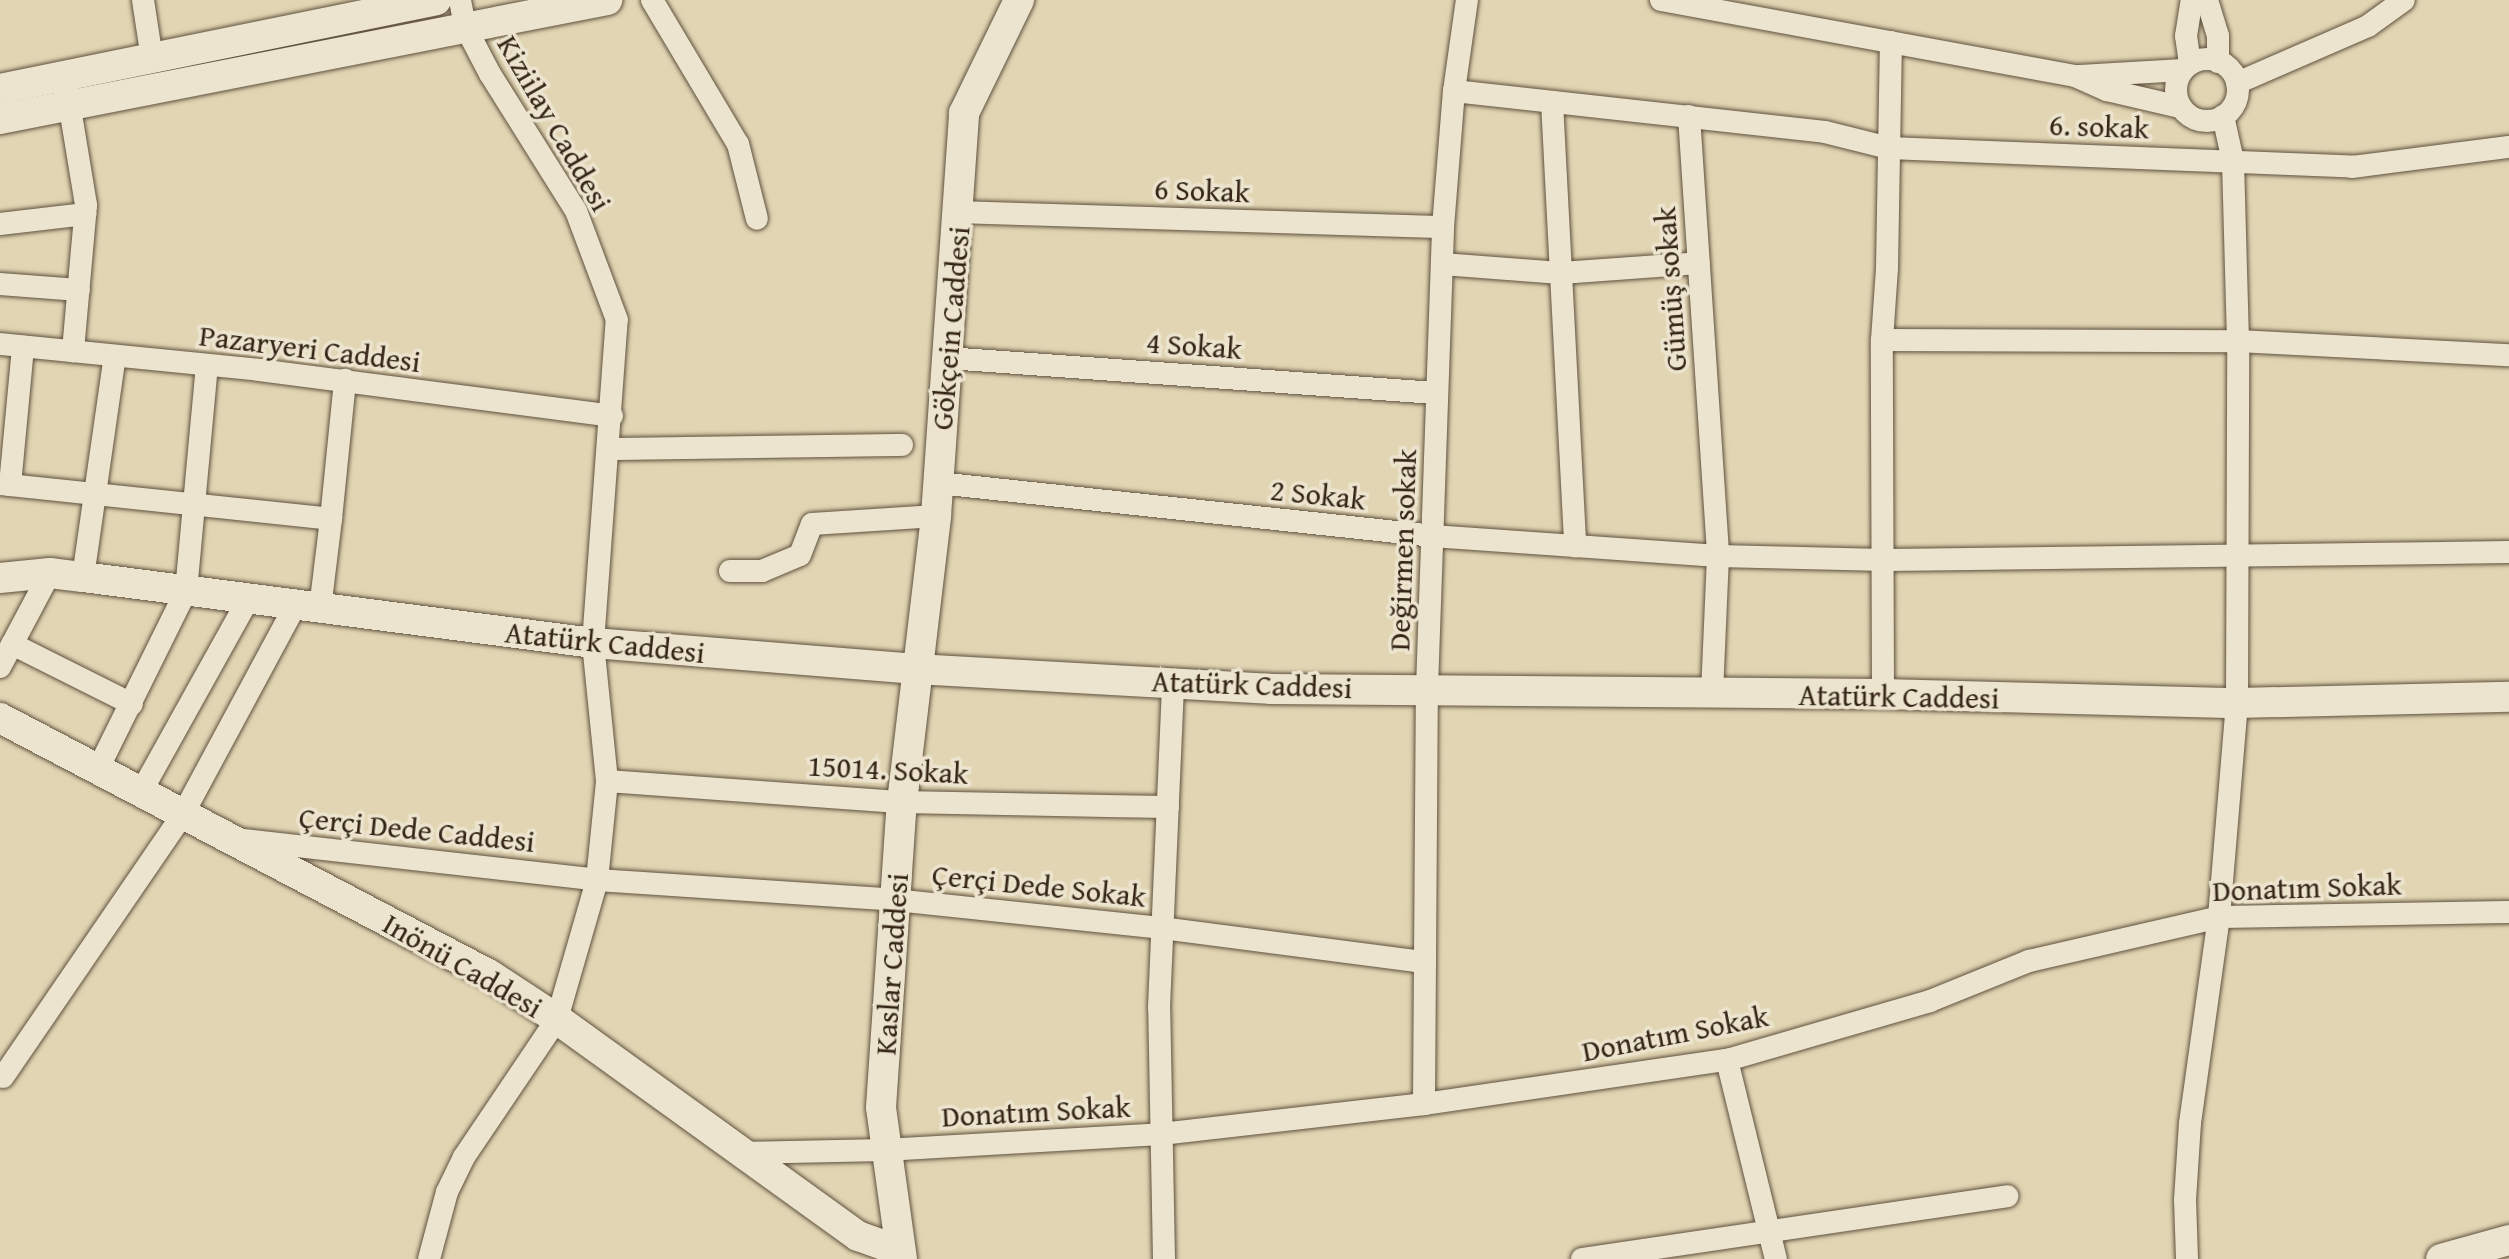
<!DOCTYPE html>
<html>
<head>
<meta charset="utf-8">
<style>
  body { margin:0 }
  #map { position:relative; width:2509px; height:1259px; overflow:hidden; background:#e1d5b3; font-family:"Gentium Book Plus",serif }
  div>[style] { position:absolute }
  .roads { filter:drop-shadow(0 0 2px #5f513e) drop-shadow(0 0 2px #5f513e) }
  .street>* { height:22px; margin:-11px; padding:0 11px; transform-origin:11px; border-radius:11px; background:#ece4ce }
  .street>.ring { margin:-11px; padding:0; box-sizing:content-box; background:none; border:22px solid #ece4ce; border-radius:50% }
  .secondary>* { height:30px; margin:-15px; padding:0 15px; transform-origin:15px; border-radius:15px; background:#ece4ce }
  span { translate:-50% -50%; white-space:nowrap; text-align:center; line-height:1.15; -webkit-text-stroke:7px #ece4ce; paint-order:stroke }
  .street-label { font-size:30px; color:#342517 }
</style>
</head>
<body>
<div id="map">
  <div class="roads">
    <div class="street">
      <i style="left:143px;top:0;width:60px;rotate:81.3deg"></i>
      <i style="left:652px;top:0;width:168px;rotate:59.2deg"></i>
      <i style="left:738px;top:144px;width:77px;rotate:75.8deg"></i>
      <i style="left:1661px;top:0;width:421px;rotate:10.4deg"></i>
      <i style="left:2075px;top:76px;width:35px;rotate:24deg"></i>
      <i style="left:2107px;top:90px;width:75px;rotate:13.1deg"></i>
      <i style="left:2207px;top:0;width:38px;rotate:73deg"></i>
      <i style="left:2218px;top:36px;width:26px;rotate:90deg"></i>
      <i class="ring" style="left:2176px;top:59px;width:40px;height:40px"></i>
      <i style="left:2190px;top:64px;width:28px;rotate:-98deg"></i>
      <i style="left:2186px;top:36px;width:36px;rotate:-81deg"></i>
      <i style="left:2080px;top:76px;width:103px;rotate:-3.3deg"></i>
      <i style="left:2237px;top:83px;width:143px;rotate:-23.5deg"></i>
      <i style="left:2368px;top:26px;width:44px;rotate:-35.8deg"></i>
      <i style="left:67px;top:90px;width:117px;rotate:80.6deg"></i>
      <i style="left:86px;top:205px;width:147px;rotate:95.1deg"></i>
      <i style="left:1454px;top:91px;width:373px;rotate:6.3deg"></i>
      <i style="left:1825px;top:132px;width:66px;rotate:14deg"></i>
      <i style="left:1889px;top:148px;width:463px;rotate:2.3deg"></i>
      <i style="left:2352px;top:167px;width:158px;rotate:-7.3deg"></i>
      <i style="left:1552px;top:102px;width:445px;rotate:87deg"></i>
      <i style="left:1689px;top:116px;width:441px;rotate:86.2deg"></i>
      <i style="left:1718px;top:556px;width:137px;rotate:92.5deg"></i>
      <i style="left:959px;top:212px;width:484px;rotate:1.8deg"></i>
      <i style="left:0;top:224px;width:86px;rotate:-6.7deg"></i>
      <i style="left:1442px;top:264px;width:119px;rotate:4.3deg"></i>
      <i style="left:1561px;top:273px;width:138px;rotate:-4.1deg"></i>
      <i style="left:0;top:284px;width:79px;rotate:4.3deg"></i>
      <i style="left:1882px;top:340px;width:356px;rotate:0.2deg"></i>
      <i style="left:2238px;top:341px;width:271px;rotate:3deg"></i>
      <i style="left:0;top:344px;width:260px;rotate:5.7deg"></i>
      <i style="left:259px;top:370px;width:356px;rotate:7.4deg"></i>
      <i style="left:947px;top:358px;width:491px;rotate:4.1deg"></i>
      <i style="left:610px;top:449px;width:292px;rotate:-0.8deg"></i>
      <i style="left:938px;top:483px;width:497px;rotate:6.1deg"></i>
      <i style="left:1432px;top:536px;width:287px;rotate:4deg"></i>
      <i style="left:1718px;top:556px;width:167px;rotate:1.4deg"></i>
      <i style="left:1885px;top:560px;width:624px;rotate:-0.73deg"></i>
      <i style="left:0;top:484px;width:333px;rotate:6deg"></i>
      <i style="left:331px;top:519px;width:91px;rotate:97deg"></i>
      <i style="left:10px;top:485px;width:139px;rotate:-84.6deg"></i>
      <i style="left:331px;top:519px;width:140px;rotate:-84.2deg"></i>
      <i style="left:730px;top:571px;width:32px"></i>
      <i style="left:762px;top:571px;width:41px;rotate:-22.8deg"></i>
      <i style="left:800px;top:555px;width:33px;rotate:-69deg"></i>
      <i style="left:812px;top:524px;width:124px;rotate:-3.7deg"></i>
      <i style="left:83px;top:577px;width:223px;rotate:-81.8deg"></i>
      <i style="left:12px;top:644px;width:134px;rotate:26.6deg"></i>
      <i style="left:0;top:667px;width:106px;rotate:-62deg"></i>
      <i style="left:1883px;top:694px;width:354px;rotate:-90.2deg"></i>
      <i style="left:1882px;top:340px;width:72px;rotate:-86deg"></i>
      <i style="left:1887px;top:268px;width:226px;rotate:-89deg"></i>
      <i style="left:98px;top:769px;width:199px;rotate:-63.7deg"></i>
      <i style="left:186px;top:591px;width:227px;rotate:-84.7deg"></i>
      <i style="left:607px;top:781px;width:296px;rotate:4.1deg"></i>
      <i style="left:902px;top:802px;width:266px;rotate:1.1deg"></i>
      <i style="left:141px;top:792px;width:220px;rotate:-60.9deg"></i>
      <i style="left:243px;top:840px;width:356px;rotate:6.4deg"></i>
      <i style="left:597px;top:880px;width:299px;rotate:3.8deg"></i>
      <i style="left:895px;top:900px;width:268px;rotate:6deg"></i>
      <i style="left:1162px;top:928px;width:265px;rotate:7.4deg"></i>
      <i style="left:1727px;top:1060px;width:205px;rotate:76.2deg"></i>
      <i style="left:3px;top:1077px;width:319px;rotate:-55.6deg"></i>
      <i style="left:183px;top:814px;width:236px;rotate:-61.7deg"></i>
      <i style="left:1424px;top:1104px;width:416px;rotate:-89.6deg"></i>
      <i style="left:1427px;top:688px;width:461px;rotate:-88deg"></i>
      <i style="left:1443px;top:227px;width:136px;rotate:-85.4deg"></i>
      <i style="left:1454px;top:91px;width:92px;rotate:-81.9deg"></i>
      <i style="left:741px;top:1153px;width:144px;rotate:-1.2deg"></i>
      <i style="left:885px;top:1150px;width:276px;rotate:-3.3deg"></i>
      <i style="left:1161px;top:1134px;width:265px;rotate:-6.5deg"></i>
      <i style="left:1424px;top:1104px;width:306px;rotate:-8.3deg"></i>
      <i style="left:1727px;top:1060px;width:211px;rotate:-16.2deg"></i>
      <i style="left:1930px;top:1001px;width:107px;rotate:-22deg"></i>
      <i style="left:2029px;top:961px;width:195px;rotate:-13deg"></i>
      <i style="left:2219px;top:917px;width:290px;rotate:-1deg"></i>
      <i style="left:429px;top:1259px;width:69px;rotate:-75deg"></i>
      <i style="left:447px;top:1192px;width:39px;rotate:-64deg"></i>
      <i style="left:464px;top:1157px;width:166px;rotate:-56deg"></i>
      <i style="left:557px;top:1019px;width:145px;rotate:-73.9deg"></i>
      <i style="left:597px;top:880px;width:100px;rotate:-84.2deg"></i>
      <i style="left:607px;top:781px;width:139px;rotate:-95.8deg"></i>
      <i style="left:593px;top:643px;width:324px;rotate:-85.8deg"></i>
      <i style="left:617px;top:320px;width:116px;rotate:-110.6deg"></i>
      <i style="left:576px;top:211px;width:162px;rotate:-122.1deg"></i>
      <i style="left:490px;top:74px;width:54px;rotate:-117.5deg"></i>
      <i style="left:465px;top:26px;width:26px;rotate:-101deg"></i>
      <i style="left:1164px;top:1259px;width:252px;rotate:-91.1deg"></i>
      <i style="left:1159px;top:1007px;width:325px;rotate:-87.5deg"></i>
      <i style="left:1582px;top:1259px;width:430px;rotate:-8.4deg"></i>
      <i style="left:2187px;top:1259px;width:59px;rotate:-91.9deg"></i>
      <i style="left:2185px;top:1200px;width:77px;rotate:-86.3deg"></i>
      <i style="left:2190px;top:1123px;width:208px;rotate:-82deg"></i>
      <i style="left:2219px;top:917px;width:215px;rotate:-85.2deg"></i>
      <i style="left:2237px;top:703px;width:362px;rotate:-89.8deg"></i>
      <i style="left:2238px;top:341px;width:180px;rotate:-91.6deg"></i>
      <i style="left:2233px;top:161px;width:46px;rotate:-102.5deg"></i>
    </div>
    <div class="secondary">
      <i style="left:0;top:89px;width:445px;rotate:-11.5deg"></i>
      <i style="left:0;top:119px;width:619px;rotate:-11.09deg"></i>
      <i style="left:0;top:578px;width:50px;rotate:-5.7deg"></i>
      <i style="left:50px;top:573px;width:33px;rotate:7deg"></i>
      <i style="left:83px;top:577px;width:514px;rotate:7.37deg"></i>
      <i style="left:593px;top:643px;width:325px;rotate:4.6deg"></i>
      <i style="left:917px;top:669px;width:355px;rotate:3.2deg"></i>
      <i style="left:1271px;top:689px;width:612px;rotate:0.47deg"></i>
      <i style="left:1883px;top:694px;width:354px;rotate:1.5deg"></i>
      <i style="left:2237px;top:703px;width:272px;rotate:-1.3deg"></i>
      <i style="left:0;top:718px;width:553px;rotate:27.68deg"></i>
      <i style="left:490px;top:975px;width:80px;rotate:33.3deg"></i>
      <i style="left:557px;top:1019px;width:371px;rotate:35.8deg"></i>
      <i style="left:858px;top:1236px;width:45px;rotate:19.7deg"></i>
      <i style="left:902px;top:1259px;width:153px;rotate:-97.9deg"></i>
      <i style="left:881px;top:1107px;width:306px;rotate:-86.1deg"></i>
      <i style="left:902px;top:802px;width:288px;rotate:-83.2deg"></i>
      <i style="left:936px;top:516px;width:404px;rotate:-86deg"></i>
      <i style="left:964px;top:113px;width:126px;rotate:-64deg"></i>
      <i style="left:2441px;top:1259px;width:71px;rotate:-15.6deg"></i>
    </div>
  </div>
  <div class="street-label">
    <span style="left:555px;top:123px;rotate:60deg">Kiziilay Caddesi</span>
    <span style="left:2099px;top:126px;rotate:2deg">6. sokak</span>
    <span style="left:1202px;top:190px;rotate:2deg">6 Sokak</span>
    <span style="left:1670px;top:289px;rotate:-94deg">Gümüş sokak</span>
    <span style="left:950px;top:328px;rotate:-85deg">Gökçein Caddesi</span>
    <span style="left:1194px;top:345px;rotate:4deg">4 Sokak</span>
    <span style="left:310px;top:348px;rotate:7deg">Pazaryeri Caddesi</span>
    <span style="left:1318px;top:494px;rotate:6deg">2 Sokak</span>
    <span style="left:1402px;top:550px;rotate:-88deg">Değirmen sokak</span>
    <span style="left:605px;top:642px;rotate:6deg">Atatürk Caddesi</span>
    <span style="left:1252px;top:684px;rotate:2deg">Atatürk Caddesi</span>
    <span style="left:1899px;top:696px;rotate:1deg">Atatürk Caddesi</span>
    <span style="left:888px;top:769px;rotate:3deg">15014. Sokak</span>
    <span style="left:417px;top:829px;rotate:6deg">Çerçi Dede Caddesi</span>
    <span style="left:1039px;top:885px;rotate:6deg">Çerçi Dede Sokak</span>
    <span style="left:2307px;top:887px;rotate:-2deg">Donatım Sokak</span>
    <span style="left:891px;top:964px;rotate:-86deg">Kaslar Caddesi</span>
    <span style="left:463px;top:965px;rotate:30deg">Inönü Caddesi</span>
    <span style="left:1675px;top:1033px;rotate:-11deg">Donatım Sokak</span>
    <span style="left:1036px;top:1111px;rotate:-3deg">Donatım Sokak</span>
  </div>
</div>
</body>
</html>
